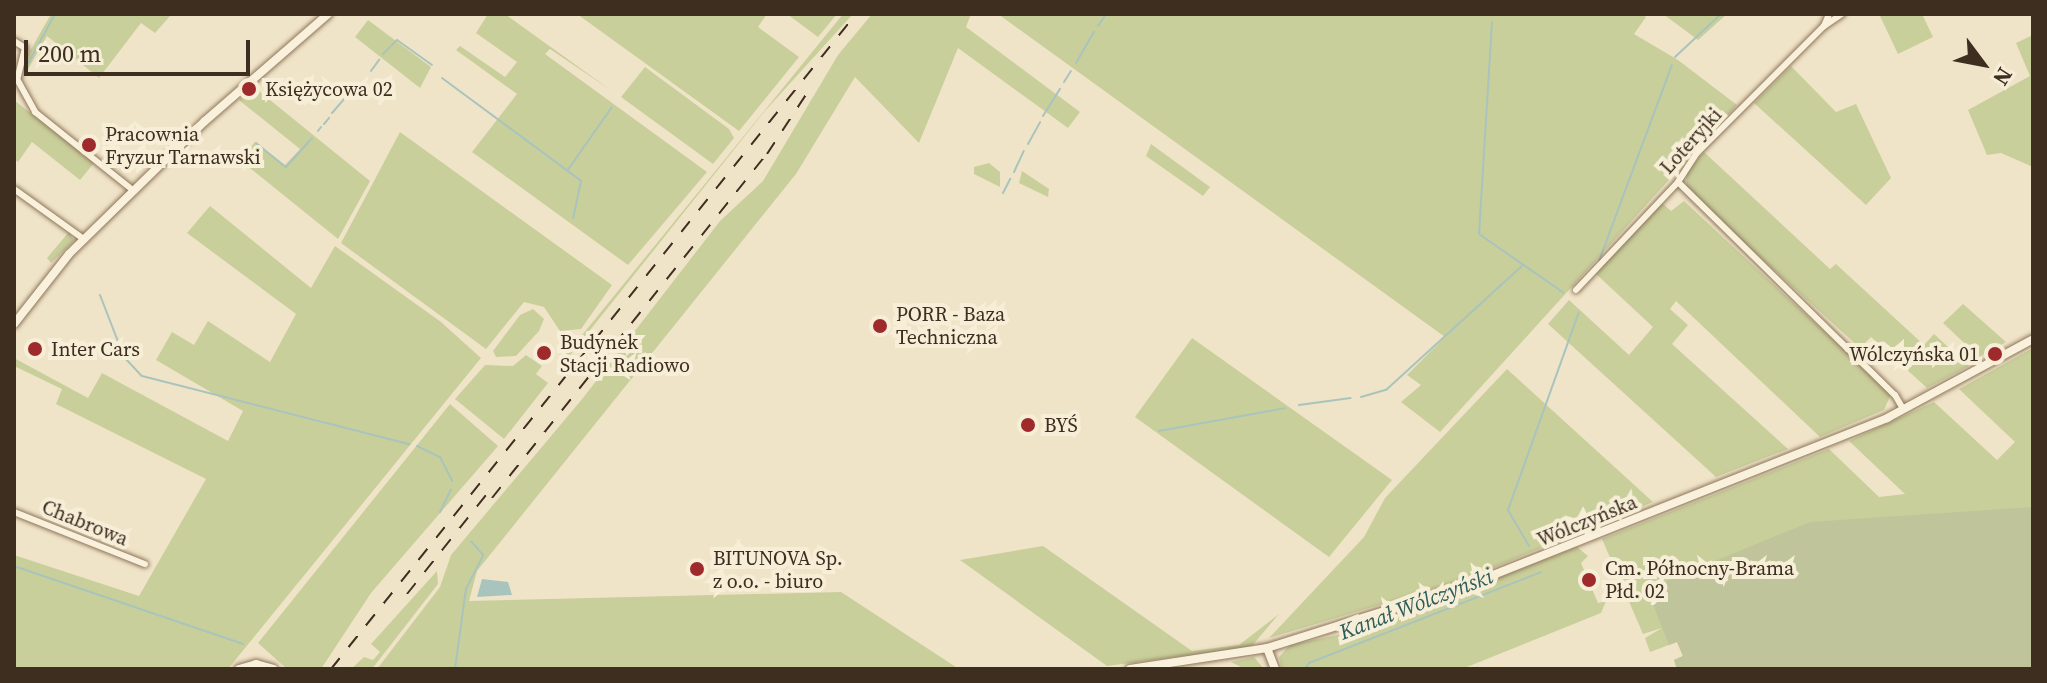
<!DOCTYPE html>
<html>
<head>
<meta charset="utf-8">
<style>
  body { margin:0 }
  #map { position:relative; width:2047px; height:683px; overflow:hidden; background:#f0e4c8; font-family:"Source Serif 4",serif }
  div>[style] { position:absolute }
  .green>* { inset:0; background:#c9cf9b }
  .cemetery>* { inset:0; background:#bfc49a }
  .water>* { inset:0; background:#a9c4bc }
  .stream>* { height:2px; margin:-1px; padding:0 1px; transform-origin:1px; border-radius:1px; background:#a9c4bc }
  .roads { filter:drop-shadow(0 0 2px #8d765c) drop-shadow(0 0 2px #8d765c) }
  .street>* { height:6px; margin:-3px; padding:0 3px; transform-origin:3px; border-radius:3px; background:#faf1dc }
  .secondary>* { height:8px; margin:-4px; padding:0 4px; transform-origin:4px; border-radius:4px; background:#faf1dc }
  .rail>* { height:2px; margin-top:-1px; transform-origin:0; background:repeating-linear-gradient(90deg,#3d2e20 0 14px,transparent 0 28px) }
  .dots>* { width:22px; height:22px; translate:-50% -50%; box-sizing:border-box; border:4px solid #f7eed8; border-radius:50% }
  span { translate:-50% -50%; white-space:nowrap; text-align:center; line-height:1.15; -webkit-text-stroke:8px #f7eed8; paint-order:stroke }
  .poi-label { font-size:20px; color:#3d2e20 }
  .left { translate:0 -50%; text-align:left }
  .right { translate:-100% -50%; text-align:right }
  .street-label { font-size:20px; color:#3d2e20 }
  .water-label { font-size:22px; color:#2f5d5a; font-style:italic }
  .frame { position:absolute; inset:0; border:16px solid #3d2e20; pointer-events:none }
  .north { position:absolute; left:1943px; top:24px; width:80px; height:80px; -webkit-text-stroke:6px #f7eed8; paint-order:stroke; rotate:122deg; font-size:22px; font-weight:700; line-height:32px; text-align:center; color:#3d2e20 }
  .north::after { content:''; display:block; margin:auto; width:28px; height:36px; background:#3d2e20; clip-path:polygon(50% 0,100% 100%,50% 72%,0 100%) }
  .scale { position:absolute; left:24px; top:40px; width:226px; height:36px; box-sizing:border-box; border:4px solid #3d2e20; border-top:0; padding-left:10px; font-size:24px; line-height:28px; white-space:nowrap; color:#3d2e20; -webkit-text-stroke:6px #f7eed8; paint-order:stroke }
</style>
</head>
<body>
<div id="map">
  <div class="green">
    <i style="clip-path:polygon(51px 14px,167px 14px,170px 16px,155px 33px,141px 23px,99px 78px,47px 36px,23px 78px,22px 65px)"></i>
    <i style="clip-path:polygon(488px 14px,505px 14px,612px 91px,550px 49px,545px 54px,707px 172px,628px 265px,472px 152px,517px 94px,456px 50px,460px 46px,505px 77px,517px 62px,476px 33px)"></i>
    <i style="clip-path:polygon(577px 14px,767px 14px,758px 27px,799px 57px,739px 131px)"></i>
    <i style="clip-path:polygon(787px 14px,837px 14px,818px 37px)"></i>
    <i style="clip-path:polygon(843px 14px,853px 14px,764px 112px,567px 359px,560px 337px,571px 340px,583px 334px)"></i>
    <i style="clip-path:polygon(872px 14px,971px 14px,966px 27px,1080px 112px,1068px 128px,958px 48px,919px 143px,855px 77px,796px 174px,477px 571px,469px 601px,841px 592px,959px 669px,377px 669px,440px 587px,451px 555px,583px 398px,720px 221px,763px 181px,838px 55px)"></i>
    <i style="clip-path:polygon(998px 14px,1642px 14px,1646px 17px,1634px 34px,1678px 60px,1737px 105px,1440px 432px,1401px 402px,1421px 385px,1407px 375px,1445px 337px)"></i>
    <i style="clip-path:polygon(1663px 14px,1727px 14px,1698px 40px)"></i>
    <i style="clip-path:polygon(1879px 14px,1922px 14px,1933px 37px,1898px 54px)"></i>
    <i style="clip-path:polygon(368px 20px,431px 67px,420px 88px,355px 37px)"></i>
    <i style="clip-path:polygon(2033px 35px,2033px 167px,2001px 153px,1987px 155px,1968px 110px,2030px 76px,2016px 43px)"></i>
    <i style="clip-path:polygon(1791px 66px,1836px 112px,1856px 104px,1891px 178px,1866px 205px,1754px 103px)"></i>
    <i style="clip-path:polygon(645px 67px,729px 129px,734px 138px,713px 164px,621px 97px)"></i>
    <i style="clip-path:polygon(254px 87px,370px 181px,338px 239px,240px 160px,255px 142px,285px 165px,300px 149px,239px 100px)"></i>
    <i style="clip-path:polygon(14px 100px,94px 163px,80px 180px,32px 142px,18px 162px,14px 159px)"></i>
    <i style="clip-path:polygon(400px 132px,612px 285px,581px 329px,560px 331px,544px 307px,524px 302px,486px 349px,341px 243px)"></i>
    <i style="clip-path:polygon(1151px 144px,1210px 187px,1203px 196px,1146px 156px)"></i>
    <i style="clip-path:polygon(1704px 152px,1830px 269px,1836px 264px,1924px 345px,1934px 334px,1969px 366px,1927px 388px,1871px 337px,1860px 348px,1686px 190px,1687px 171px)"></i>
    <i style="clip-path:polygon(989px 163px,1000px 172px,1000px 187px,974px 174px,974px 167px)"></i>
    <i style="clip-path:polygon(1022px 171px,1049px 189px,1048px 197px,1019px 183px)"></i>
    <i style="clip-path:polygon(1684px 201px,1891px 394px,1884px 410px,1820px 437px,1676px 301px,1670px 309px,1688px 325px,1672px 344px,1788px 449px,1716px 477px,1548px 324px,1569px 300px,1629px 355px,1653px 327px,1596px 274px,1661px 202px,1671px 211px)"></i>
    <i style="clip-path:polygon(210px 206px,311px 288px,335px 246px,441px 322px,481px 358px,228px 669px,14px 669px,14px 555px,139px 596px,206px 479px,56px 404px,62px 389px,14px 366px,14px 358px,88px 398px,102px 373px,228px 441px,243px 411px,156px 360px,172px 332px,194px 345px,208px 321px,270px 362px,296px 314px,187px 233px)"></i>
    <i style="clip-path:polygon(69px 232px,74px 241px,51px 263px,47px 258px)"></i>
    <i style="clip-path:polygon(1963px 304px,2006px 342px,1979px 357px,1943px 323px)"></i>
    <i style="clip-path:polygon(533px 309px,544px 319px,539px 331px,516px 356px,496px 357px,493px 351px,520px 315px)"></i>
    <i style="clip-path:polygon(1192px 338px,1392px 480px,1329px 557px,1135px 417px)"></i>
    <i style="clip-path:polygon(2033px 348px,2033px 530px,1733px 669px,1677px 669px,1674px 660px,1683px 656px,1677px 642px,1650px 652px,1645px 638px,1662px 628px,1643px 634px,1602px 539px,1829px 449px,1879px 497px,1905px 494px,1849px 441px,1934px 402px,1997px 460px,2015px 442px,1959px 389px)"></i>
    <i style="clip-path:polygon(526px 355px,542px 366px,536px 374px,548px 383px,504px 439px,455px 399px,485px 365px,513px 366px)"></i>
    <i style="clip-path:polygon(1507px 369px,1653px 502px,1466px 579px,1269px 638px,1364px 537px,1385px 498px)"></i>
    <i style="clip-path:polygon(450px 404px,498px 446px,371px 593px,321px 669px,287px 669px,258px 643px)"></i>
    <i style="clip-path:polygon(1043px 546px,1192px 651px,1239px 645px,1279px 614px,1251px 647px,1107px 666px,960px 560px)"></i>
    <i style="clip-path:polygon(1577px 547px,1588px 556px,1581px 563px,1598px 603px,1606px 601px,1601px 613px,1462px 669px,1282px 669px,1279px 657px,1290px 645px,1342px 634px,1347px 626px,1477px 586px)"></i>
    <i style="clip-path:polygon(437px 571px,438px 584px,372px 669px,351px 669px,364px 657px,373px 660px,380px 652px,371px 644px)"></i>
    <i style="clip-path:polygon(1254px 657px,1264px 669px,1245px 669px,1231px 662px)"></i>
  </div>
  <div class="cemetery">
    <i style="clip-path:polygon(2033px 507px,2033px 669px,1677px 669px,1674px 660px,1683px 656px,1677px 642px,1669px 645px,1647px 589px,1810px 522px)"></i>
  </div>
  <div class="water">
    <i style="clip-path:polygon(482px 579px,508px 582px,512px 595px,477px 597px)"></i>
  </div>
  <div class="stream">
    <i style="left:1492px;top:22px;width:212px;rotate:93.5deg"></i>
    <i style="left:1479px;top:234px;width:103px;rotate:34.8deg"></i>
    <i style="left:1098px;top:26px;width:14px;rotate:-56deg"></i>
    <i style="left:383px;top:54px;width:20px;rotate:-45deg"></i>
    <i style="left:397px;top:40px;width:43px;rotate:35.5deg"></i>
    <i style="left:1675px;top:57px;width:63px;rotate:-43.1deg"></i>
    <i style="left:1076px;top:63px;width:36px;rotate:-60deg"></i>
    <i style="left:25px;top:69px;width:63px;rotate:-61.4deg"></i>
    <i style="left:371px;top:71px;width:14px;rotate:-54deg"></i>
    <i style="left:442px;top:78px;width:173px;rotate:36.5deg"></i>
    <i style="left:581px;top:181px;width:38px;rotate:102deg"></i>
    <i style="left:1064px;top:82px;width:13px;rotate:-58deg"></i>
    <i style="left:14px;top:88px;width:1px;rotate:-90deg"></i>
    <i style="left:332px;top:113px;width:21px;rotate:-49deg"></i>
    <i style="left:1043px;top:116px;width:32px;rotate:-58deg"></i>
    <i style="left:324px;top:124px;width:8px;rotate:-50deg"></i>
    <i style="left:318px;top:131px;width:5px;rotate:-53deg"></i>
    <i style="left:256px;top:143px;width:38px;rotate:39deg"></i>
    <i style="left:286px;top:167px;width:39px;rotate:-48deg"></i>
    <i style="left:1028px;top:144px;width:25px;rotate:-61deg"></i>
    <i style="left:567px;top:171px;width:78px;rotate:-54.9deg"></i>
    <i style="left:1014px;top:172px;width:23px;rotate:-65deg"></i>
    <i style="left:1003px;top:193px;width:16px;rotate:-63deg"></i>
    <i style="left:1599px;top:261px;width:209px;rotate:-69.6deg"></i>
    <i style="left:100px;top:295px;width:66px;rotate:68.8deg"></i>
    <i style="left:124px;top:357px;width:26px;rotate:47deg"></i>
    <i style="left:142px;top:376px;width:276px;rotate:14.3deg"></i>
    <i style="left:1361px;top:397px;width:26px;rotate:-16deg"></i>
    <i style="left:1386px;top:390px;width:184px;rotate:-42.4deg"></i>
    <i style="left:1299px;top:405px;width:52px;rotate:-7.7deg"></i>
    <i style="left:1159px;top:431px;width:128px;rotate:-10.3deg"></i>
    <i style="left:417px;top:446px;width:25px;rotate:26deg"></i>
    <i style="left:440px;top:457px;width:27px;rotate:63deg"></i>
    <i style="left:440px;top:512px;width:25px;rotate:-64deg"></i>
    <i style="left:1529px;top:546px;width:42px;rotate:-120.3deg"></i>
    <i style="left:1508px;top:510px;width:210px;rotate:-70.3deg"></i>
    <i style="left:14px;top:566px;width:242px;rotate:18.8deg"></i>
    <i style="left:455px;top:669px;width:81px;rotate:-82.2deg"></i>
    <i style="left:466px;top:589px;width:38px;rotate:-63deg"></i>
    <i style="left:483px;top:555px;width:18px;rotate:-131deg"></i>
    <i style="left:1305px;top:669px;width:7px;rotate:-56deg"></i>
    <i style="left:1309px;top:663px;width:249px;rotate:-21.4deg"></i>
  </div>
  <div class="roads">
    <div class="street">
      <i style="left:1824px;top:26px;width:22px;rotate:-34deg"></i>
      <i style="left:14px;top:41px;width:13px;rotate:32deg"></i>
      <i style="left:25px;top:48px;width:32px;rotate:104deg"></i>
      <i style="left:17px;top:79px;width:38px;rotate:61deg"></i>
      <i style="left:35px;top:112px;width:127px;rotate:38.6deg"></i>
      <i style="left:1678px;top:182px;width:304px;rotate:44.5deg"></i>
      <i style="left:1895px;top:395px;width:16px;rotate:60deg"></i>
      <i style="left:14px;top:189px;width:87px;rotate:35.7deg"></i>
      <i style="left:1576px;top:290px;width:149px;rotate:-46.6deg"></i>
      <i style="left:1678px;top:182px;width:35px;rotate:-57deg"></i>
      <i style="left:1697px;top:153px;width:180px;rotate:-45deg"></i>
      <i style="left:1824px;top:26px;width:13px;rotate:-67deg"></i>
      <i style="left:14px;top:512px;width:141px;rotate:21.7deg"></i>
    </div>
    <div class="secondary">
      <i style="left:14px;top:324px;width:89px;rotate:-51.8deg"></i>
      <i style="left:69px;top:254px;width:190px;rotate:-44.4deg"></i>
      <i style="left:205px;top:121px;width:163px;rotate:-41deg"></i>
      <i style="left:1267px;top:648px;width:22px;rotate:69deg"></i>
      <i style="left:239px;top:669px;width:18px;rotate:-16deg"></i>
      <i style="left:256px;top:664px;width:18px;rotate:16deg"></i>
      <i style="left:1130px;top:669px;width:139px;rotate:-8.7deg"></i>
      <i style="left:1267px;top:648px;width:216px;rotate:-17.5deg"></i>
      <i style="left:1473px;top:583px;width:446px;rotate:-21.7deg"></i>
      <i style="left:1887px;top:418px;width:166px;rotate:-28.4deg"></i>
    </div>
  </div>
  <div class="rail">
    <i style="left:492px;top:498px;width:440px;rotate:-51.4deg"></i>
    <i style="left:767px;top:154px;width:80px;rotate:-56.7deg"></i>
    <i style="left:407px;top:594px;width:139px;rotate:-51.4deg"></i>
    <i style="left:331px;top:669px;width:839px;rotate:-51.29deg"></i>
  </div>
  <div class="dots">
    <i style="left:249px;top:89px;background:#9e2a2b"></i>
    <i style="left:89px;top:145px;background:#9e2a2b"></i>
    <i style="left:880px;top:326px;background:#9e2a2b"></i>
    <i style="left:35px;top:349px;background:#9e2a2b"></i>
    <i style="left:544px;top:353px;background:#9e2a2b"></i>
    <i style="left:1995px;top:354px;background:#9e2a2b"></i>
    <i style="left:1028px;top:425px;background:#9e2a2b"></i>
    <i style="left:697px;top:569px;background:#9e2a2b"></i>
    <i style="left:1589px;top:580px;background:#9e2a2b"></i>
  </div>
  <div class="poi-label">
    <span class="left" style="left:265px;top:89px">Księżycowa 02</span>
    <span class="left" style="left:105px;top:146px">Pracownia<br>Fryzur Tarnawski</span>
    <span class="left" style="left:896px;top:326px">PORR - Baza<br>Techniczna</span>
    <span class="left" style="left:560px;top:354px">Budynek<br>Stacji Radiowo</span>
    <span class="left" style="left:51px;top:349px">Inter Cars</span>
    <span class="right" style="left:1979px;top:354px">Wólczyńska 01</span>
    <span class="left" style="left:1044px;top:425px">BYŚ</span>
    <span class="left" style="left:713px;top:570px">BITUNOVA Sp.<br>z o.o. - biuro</span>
    <span class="left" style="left:1605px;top:580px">Cm. Północny-Brama<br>Płd. 02</span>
  </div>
  <div class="street-label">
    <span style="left:1691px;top:141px;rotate:-48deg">Loteryjki</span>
    <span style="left:1587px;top:521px;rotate:-22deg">Wólczyńska</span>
    <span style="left:85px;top:523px;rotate:22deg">Chabrowa</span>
  </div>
  <div class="water-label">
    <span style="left:1416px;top:604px;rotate:-21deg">Kanał Wólczyński</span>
  </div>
  <div class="frame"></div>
  <div class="north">N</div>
  <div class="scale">200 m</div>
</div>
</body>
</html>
